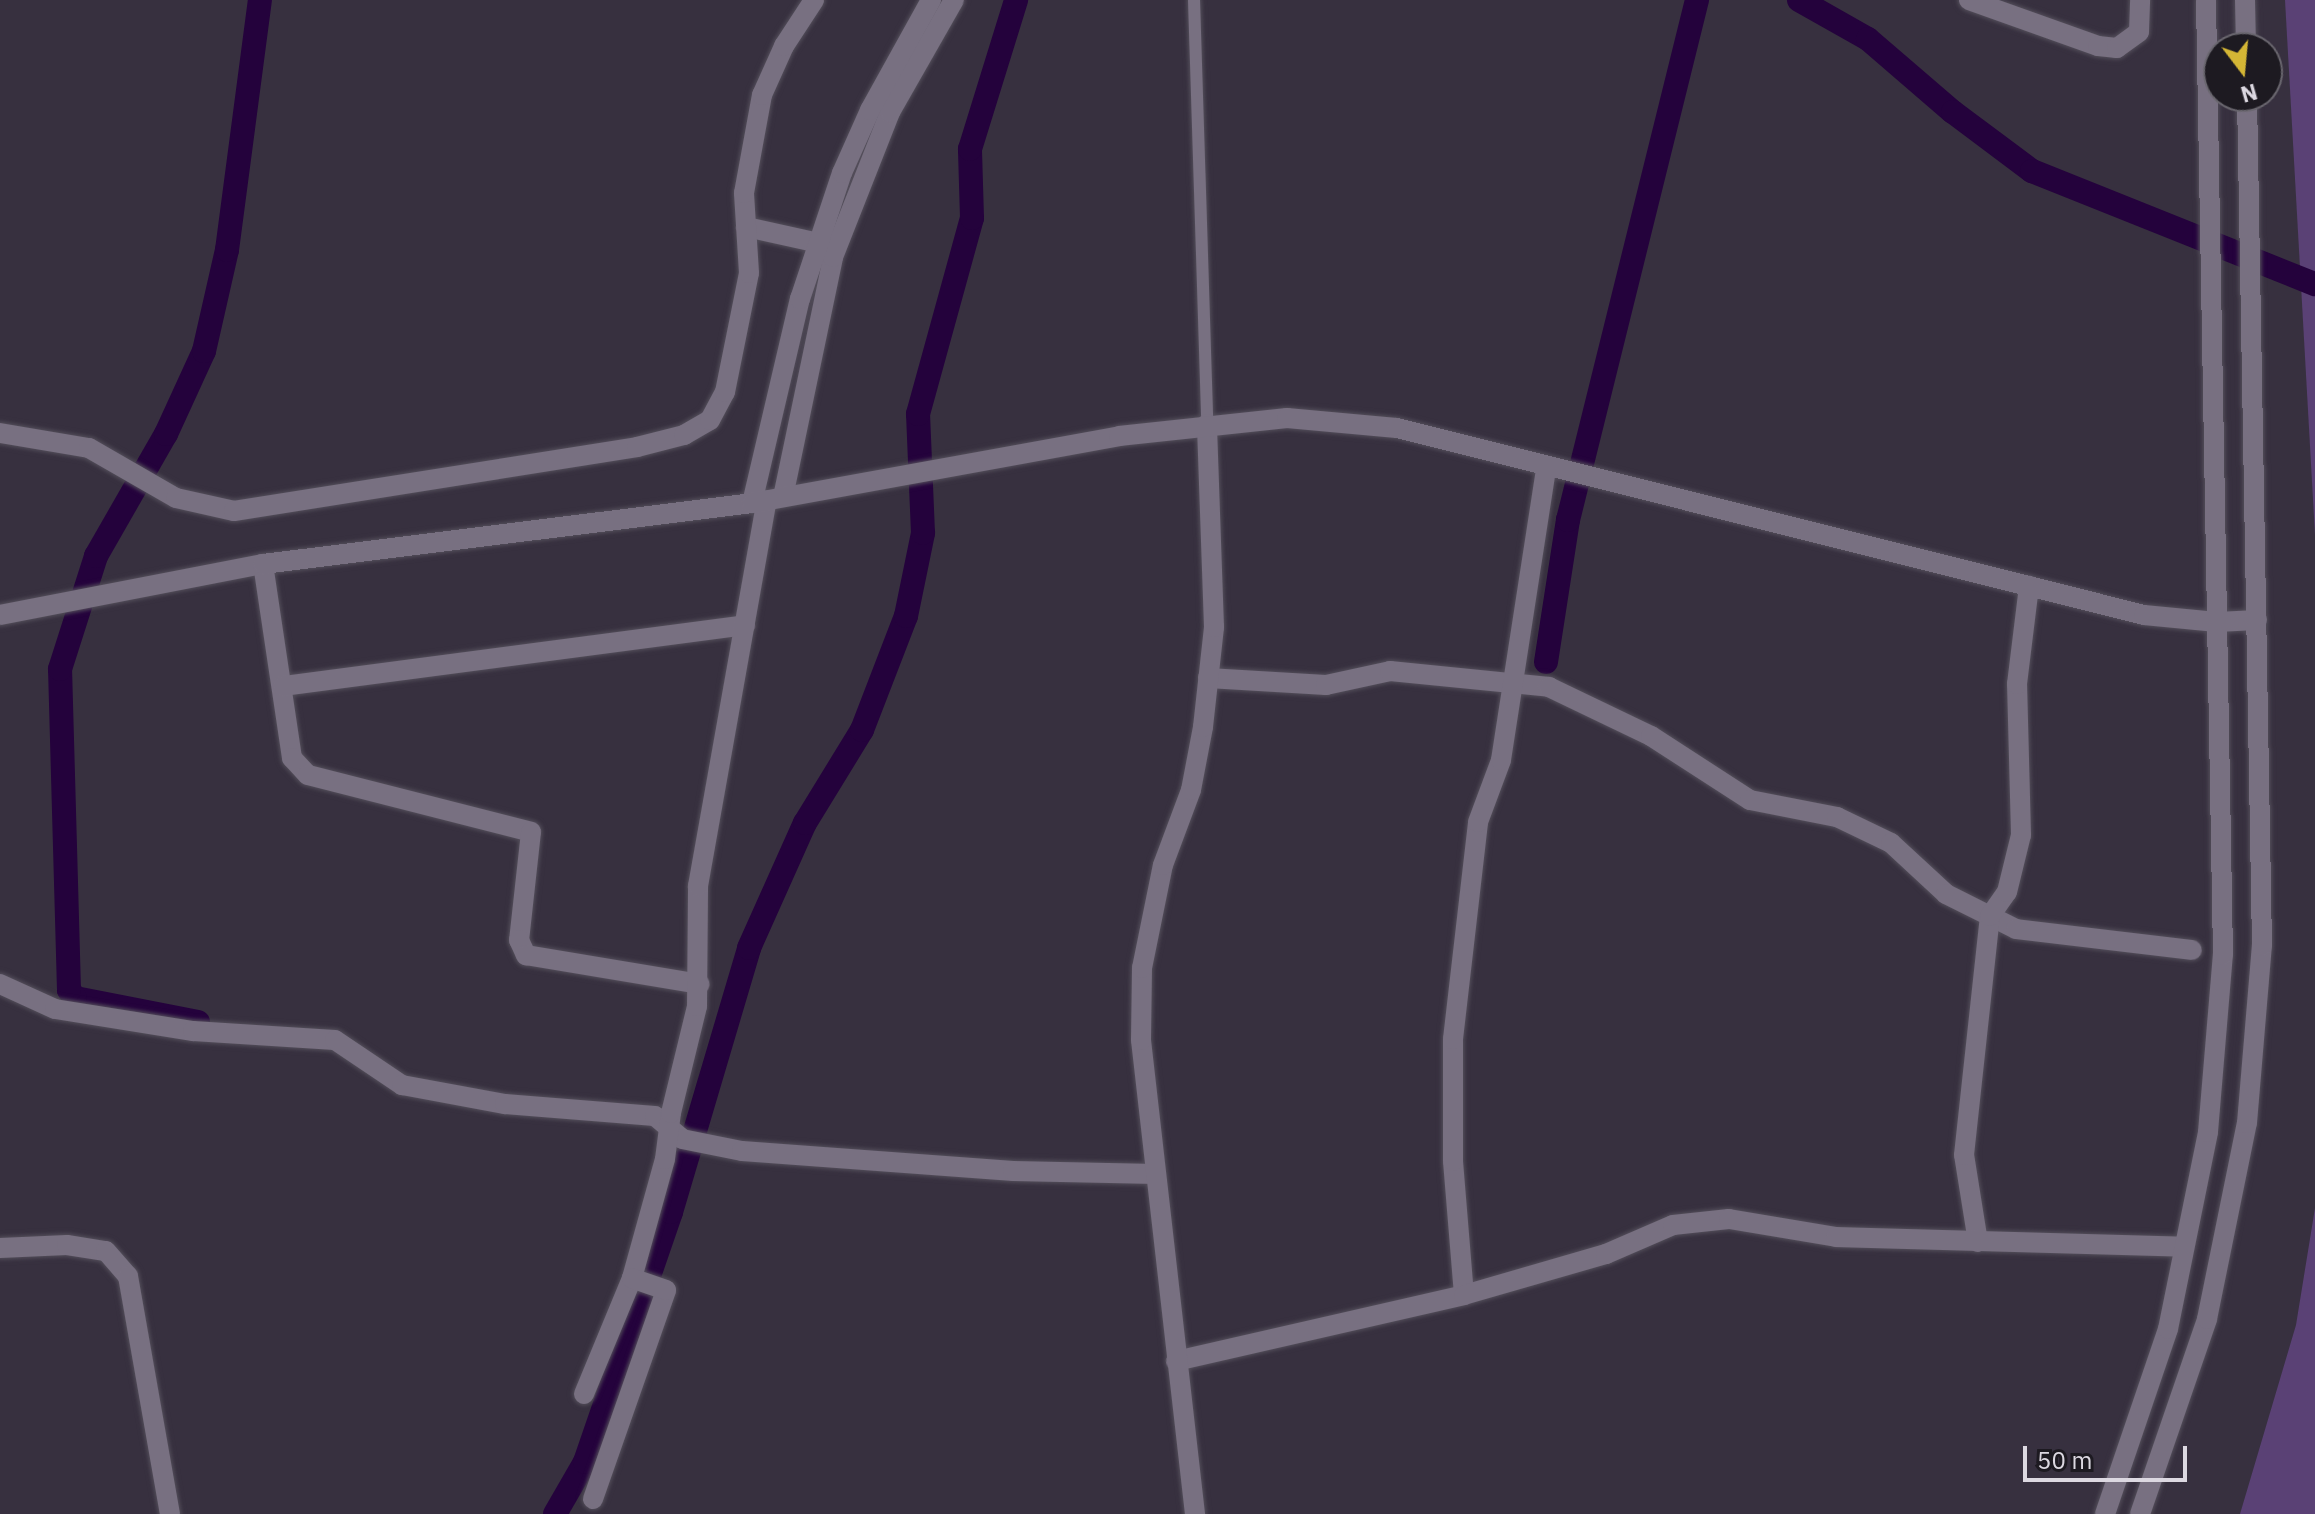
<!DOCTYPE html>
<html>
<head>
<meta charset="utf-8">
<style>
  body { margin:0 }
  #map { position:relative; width:2315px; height:1514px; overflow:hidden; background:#37303f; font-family:"IBM Plex Sans",sans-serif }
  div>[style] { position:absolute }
  .green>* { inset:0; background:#5a4175 }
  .canal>* { height:24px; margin:-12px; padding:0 12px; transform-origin:12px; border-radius:12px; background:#24023c }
  .roads { filter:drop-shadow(0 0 2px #534e5a) drop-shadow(0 0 2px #534e5a) }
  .lane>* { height:12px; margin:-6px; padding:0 6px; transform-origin:6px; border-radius:6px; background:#787081 }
  .street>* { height:20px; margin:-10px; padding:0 10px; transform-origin:10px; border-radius:10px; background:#787081 }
  .secondary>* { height:20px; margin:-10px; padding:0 10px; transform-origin:10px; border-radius:10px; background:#787081 }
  span { translate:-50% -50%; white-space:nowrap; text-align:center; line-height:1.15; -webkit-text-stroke:8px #1d1a21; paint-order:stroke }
  .north { position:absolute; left:2203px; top:32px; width:80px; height:80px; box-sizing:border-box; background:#1d1a21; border:2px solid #69666e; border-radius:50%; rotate:164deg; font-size:22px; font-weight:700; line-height:32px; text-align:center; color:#dcd8e1 }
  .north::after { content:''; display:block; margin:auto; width:28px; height:36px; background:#d4b635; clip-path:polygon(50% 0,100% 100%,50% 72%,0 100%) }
  .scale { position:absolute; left:2023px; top:1446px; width:164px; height:36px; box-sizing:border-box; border:4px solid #dcd8e1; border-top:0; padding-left:10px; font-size:24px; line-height:28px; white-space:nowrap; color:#dcd8e1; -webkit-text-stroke:6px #1d1a21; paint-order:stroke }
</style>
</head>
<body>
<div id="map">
  <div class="green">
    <i style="clip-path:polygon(2285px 0,2315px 0,2315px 535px)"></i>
    <i style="clip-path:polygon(2315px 1208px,2315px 1514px,2240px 1514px,2296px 1325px)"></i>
  </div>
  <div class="canal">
    <i style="left:1799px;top:0;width:79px;rotate:29.5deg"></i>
    <i style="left:1868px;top:39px;width:112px;rotate:40.7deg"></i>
    <i style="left:1953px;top:112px;width:99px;rotate:36.8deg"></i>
    <i style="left:2032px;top:171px;width:305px;rotate:21.8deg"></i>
    <i style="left:1546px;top:662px;width:144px;rotate:-81.2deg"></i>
    <i style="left:1568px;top:520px;width:536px;rotate:-76.07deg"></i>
    <i style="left:198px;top:1022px;width:125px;rotate:-169deg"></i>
    <i style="left:75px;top:998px;width:10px;rotate:-127deg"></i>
    <i style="left:69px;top:990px;width:321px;rotate:-91.6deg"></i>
    <i style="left:60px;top:669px;width:119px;rotate:-72.3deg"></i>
    <i style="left:96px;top:556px;width:141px;rotate:-60.2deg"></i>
    <i style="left:166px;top:434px;width:91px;rotate:-65.4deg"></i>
    <i style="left:204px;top:351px;width:104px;rotate:-77.2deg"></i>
    <i style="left:227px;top:250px;width:252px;rotate:-82.5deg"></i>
    <i style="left:555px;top:1514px;width:60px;rotate:-60deg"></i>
    <i style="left:585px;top:1462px;width:264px;rotate:-71deg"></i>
    <i style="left:671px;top:1212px;width:275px;rotate:-73.5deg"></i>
    <i style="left:749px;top:948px;width:137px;rotate:-65.9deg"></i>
    <i style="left:805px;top:823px;width:109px;rotate:-58.5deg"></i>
    <i style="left:862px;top:730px;width:122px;rotate:-68.9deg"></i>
    <i style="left:906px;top:616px;width:85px;rotate:-78.4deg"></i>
    <i style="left:923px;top:533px;width:119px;rotate:-92.4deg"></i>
    <i style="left:918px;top:414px;width:203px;rotate:-74.6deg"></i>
    <i style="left:972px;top:218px;width:69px;rotate:-91.7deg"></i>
    <i style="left:970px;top:149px;width:156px;rotate:-72.8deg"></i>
  </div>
  <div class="roads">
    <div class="lane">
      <i style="left:1194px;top:0;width:424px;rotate:88.2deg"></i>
    </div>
    <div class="street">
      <i style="left:1969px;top:0;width:137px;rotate:19.6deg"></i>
      <i style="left:2098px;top:46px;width:19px;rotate:6deg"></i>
      <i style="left:2117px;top:48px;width:27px;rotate:-36deg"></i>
      <i style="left:2139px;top:32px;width:32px;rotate:-88deg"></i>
      <i style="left:746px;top:227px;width:75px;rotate:12.4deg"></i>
      <i style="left:0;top:433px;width:90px;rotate:9.6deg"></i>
      <i style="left:89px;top:448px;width:100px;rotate:29.9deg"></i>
      <i style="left:176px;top:498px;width:59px;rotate:12.6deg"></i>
      <i style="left:234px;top:511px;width:408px;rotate:-9deg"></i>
      <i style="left:637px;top:447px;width:49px;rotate:-14.3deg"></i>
      <i style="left:684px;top:435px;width:30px;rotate:-30deg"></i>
      <i style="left:710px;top:420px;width:32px;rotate:-62deg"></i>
      <i style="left:725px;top:392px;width:121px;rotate:-78.6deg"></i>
      <i style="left:749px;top:273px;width:80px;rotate:-93.6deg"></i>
      <i style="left:744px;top:193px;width:100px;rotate:-79.6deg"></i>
      <i style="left:762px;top:95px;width:54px;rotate:-65.8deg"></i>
      <i style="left:784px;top:46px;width:55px;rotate:-56.9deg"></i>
      <i style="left:263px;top:564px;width:196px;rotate:81.5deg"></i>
      <i style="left:292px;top:758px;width:23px;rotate:47deg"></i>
      <i style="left:308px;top:775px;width:230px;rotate:14.3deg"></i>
      <i style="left:531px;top:832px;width:109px;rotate:96.3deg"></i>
      <i style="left:519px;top:940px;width:17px;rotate:65deg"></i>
      <i style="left:526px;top:955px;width:176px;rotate:9.5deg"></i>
      <i style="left:1208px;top:678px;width:118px;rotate:3.4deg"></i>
      <i style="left:1326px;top:685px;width:66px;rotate:-12.3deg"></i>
      <i style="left:1390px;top:671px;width:160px;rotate:5.7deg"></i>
      <i style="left:1549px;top:687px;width:113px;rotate:25.7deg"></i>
      <i style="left:1651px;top:736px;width:118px;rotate:32.9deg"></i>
      <i style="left:1750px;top:800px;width:89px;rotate:11.1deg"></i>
      <i style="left:1837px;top:817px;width:60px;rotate:25.7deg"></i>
      <i style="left:1891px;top:843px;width:75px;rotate:42.8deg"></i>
      <i style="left:1946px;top:894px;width:78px;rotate:26.6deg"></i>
      <i style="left:2016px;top:929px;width:177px;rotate:6.8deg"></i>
      <i style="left:283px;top:686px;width:466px;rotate:-7.5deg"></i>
      <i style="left:0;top:984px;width:60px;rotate:24.4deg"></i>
      <i style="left:55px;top:1009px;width:140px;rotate:9.1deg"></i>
      <i style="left:193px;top:1031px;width:142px;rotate:3.6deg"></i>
      <i style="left:335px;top:1040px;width:81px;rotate:33.9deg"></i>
      <i style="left:402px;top:1085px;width:105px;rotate:10.5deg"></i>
      <i style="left:505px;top:1104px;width:150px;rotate:4.6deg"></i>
      <i style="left:655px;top:1116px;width:35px;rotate:40deg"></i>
      <i style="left:682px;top:1139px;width:61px;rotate:11.3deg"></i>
      <i style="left:742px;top:1151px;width:272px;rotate:4.2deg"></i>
      <i style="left:1013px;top:1171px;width:143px;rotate:1.2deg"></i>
      <i style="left:1978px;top:1242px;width:88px;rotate:-99.1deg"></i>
      <i style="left:1964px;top:1155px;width:240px;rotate:-83.8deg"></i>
      <i style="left:1990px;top:916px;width:29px;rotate:-55deg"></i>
      <i style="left:2007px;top:892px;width:59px;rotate:-76.2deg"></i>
      <i style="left:2021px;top:835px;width:151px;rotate:-91.5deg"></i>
      <i style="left:2017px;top:684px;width:99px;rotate:-83deg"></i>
      <i style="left:1464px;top:1295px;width:134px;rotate:-94.7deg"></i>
      <i style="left:1453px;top:1161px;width:122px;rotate:-90deg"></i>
      <i style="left:1453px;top:1039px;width:218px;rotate:-83.4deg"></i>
      <i style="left:1478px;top:822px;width:66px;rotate:-69.6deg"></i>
      <i style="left:1501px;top:760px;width:295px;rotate:-81.2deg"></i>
      <i style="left:1176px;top:1361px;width:295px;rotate:-12.9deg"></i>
      <i style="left:1464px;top:1295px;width:148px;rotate:-16.1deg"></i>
      <i style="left:1606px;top:1254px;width:73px;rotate:-23.4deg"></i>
      <i style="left:1673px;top:1225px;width:56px;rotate:-6.1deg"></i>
      <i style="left:1729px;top:1219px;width:109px;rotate:9.5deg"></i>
      <i style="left:1836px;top:1237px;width:348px;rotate:1.6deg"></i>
      <i style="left:584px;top:1394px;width:126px;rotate:-67.5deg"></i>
      <i style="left:632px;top:1278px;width:123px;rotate:-74.5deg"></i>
      <i style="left:665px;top:1159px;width:46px;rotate:-82.6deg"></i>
      <i style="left:671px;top:1113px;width:110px;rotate:-76.3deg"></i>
      <i style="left:697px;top:1006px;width:120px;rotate:-89.5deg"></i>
      <i style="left:698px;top:886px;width:392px;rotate:-79.9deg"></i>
      <i style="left:593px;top:1499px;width:221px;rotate:-70.7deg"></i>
      <i style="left:666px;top:1290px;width:36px;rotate:-161deg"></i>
      <i style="left:1195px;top:1514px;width:477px;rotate:-96.5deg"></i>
      <i style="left:1141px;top:1040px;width:72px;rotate:-89.2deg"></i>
      <i style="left:1142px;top:968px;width:105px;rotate:-78.5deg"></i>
      <i style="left:1163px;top:865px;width:80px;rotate:-69.5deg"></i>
      <i style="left:1191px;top:790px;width:64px;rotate:-79.2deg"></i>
      <i style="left:1203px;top:727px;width:101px;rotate:-83.7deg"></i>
      <i style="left:1214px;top:627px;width:203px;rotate:-92deg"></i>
    </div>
    <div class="secondary">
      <i style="left:2245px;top:0;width:48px;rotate:88.8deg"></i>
      <i style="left:783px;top:497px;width:245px;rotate:-78.2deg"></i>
      <i style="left:833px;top:257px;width:156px;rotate:-68.5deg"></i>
      <i style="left:890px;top:112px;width:129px;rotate:-60.3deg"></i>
      <i style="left:752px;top:503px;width:210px;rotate:-76.8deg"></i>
      <i style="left:800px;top:299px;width:133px;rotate:-71.6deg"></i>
      <i style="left:842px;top:173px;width:69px;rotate:-66deg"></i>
      <i style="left:870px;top:110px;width:126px;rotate:-61deg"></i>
      <i style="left:0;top:615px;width:268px;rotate:-11deg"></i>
      <i style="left:263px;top:564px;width:493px;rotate:-7.1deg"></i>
      <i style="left:752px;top:503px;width:373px;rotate:-10.3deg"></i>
      <i style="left:1119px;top:436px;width:169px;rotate:-6.1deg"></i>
      <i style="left:1287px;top:418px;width:110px;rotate:5.2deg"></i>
      <i style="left:1397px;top:428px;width:770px;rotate:14.05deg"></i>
      <i style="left:2144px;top:615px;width:73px;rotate:5.5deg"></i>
      <i style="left:2217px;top:622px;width:40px;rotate:-2.9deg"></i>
      <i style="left:0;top:1248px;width:67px;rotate:-2.6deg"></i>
      <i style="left:67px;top:1245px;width:39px;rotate:9deg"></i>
      <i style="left:106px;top:1251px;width:33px;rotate:49deg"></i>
      <i style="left:128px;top:1276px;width:242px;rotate:80deg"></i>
      <i style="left:2105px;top:1514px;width:195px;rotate:-71.2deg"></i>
      <i style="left:2168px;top:1329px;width:201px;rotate:-78.5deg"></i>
      <i style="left:2208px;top:1132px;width:178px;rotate:-85.2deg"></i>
      <i style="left:2223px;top:955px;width:955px;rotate:-91.02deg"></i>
      <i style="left:2140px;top:1514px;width:206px;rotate:-71deg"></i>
      <i style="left:2207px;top:1319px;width:200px;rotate:-78.5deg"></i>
      <i style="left:2247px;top:1123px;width:178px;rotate:-85.2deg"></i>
      <i style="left:2262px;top:946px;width:850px;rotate:-91.01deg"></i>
    </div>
  </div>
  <div class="north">N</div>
  <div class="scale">50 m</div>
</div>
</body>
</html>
